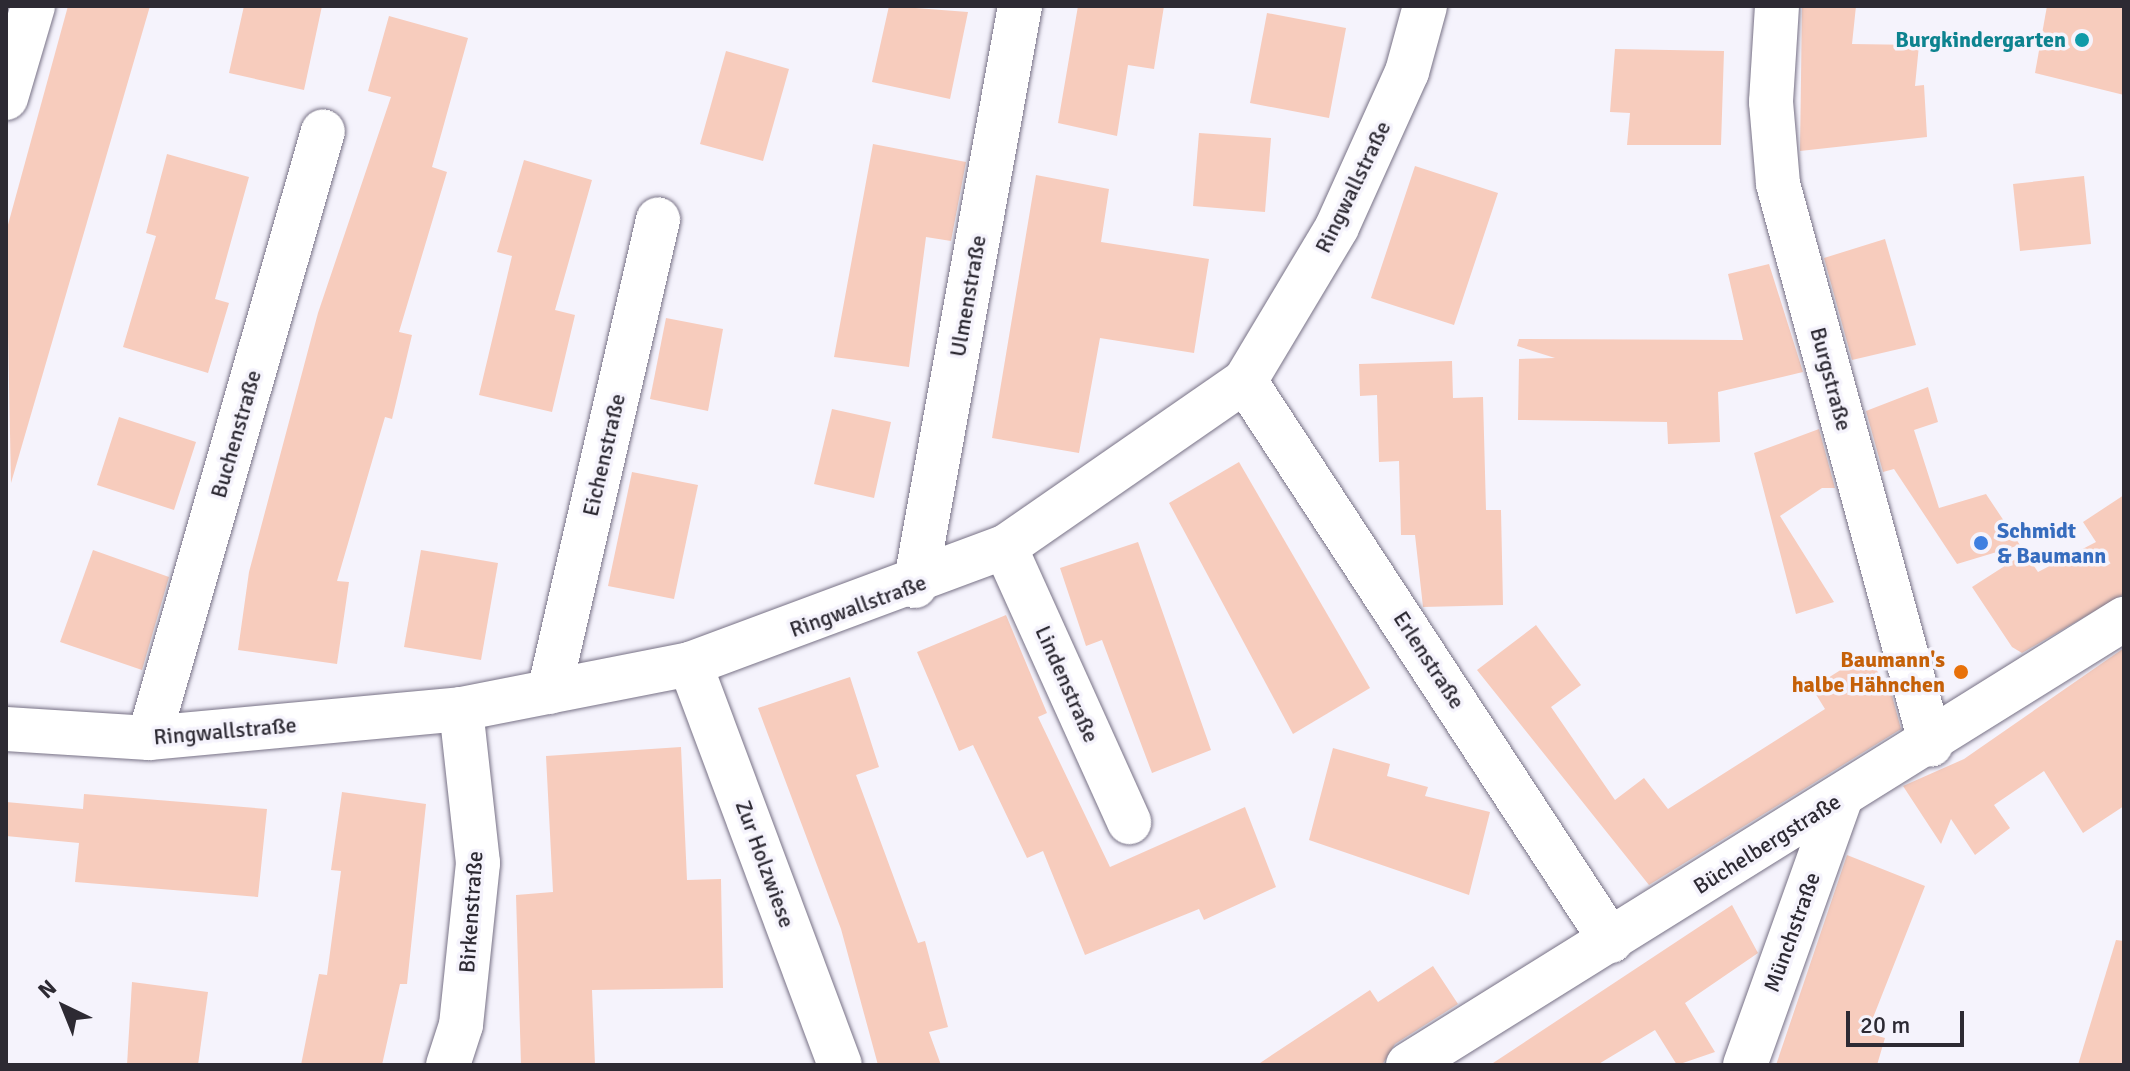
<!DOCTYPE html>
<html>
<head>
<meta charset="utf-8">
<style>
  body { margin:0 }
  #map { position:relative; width:2130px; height:1071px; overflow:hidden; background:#f5f3fc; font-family:Signika,sans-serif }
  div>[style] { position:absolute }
  .building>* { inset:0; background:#f7ccbd }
  .roads { filter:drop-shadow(0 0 2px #787286) drop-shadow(0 0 2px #787286) }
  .minor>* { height:44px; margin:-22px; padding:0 22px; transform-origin:22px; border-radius:22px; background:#fff }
  .dots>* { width:22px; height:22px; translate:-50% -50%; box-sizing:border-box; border:4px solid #f5f3fc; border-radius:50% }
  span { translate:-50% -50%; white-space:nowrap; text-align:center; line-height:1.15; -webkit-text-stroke:7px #f5f3fc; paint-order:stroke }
  .culture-label { font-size:22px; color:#0d838f; font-weight:700 }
  .right { translate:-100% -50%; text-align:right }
  .street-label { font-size:22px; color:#2d2a33 }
  .shop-label { font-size:22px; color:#366cbe; font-weight:700 }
  .left { translate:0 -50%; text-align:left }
  .food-label { font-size:22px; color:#c56008; font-weight:700 }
  .frame { position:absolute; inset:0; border:8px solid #2d2a33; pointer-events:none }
  .north { position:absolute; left:24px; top:967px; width:80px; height:80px; -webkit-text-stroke:6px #f5f3fc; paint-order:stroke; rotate:317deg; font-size:22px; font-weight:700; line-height:32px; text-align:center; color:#2d2a33 }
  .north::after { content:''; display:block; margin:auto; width:28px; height:36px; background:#2d2a33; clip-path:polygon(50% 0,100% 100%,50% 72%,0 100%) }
  .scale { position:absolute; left:1846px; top:1011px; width:118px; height:36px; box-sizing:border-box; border:4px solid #2d2a33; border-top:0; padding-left:10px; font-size:24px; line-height:28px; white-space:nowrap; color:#2d2a33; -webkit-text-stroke:6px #f5f3fc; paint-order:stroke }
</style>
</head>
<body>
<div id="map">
  <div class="building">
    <i style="clip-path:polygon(68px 6px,150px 6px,11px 483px,6px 232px)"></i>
    <i style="clip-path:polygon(244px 6px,322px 6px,304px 90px,229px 73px)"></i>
    <i style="clip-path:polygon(889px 6px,968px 12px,950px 99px,872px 82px)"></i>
    <i style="clip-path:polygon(1078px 6px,1164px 6px,1154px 69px,1128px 65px,1117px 136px,1058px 123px)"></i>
    <i style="clip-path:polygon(1802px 6px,1856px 6px,1852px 44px,1919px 45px,1915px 86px,1924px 85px,1927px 137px,1800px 151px)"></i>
    <i style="clip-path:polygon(2047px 6px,2124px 6px,2124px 95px,2035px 73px)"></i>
    <i style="clip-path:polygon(1267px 13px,1346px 28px,1329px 118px,1250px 103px)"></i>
    <i style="clip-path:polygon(389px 16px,468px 38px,432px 167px,447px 172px,399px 332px,412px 335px,392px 419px,385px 417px,337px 581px,349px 582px,337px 664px,238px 650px,249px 572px,318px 313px,391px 97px,368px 91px)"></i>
    <i style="clip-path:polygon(1615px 49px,1724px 51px,1721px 145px,1627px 145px,1630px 113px,1610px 112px)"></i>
    <i style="clip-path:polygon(726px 51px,789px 69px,763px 161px,700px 144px)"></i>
    <i style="clip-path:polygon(1199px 133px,1271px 138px,1265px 212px,1193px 206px)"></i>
    <i style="clip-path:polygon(873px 144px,966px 162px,951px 241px,926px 237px,909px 367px,834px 357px)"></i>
    <i style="clip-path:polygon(167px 154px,249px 177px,215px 299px,229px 303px,208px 373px,123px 347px,156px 236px,146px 233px)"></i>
    <i style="clip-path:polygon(524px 160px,592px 180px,555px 310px,575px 315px,552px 412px,479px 395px,512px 256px,497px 252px)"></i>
    <i style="clip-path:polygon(1415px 166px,1498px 193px,1454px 325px,1371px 298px)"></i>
    <i style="clip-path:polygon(1036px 175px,1109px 189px,1101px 242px,1209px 259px,1194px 353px,1100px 338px,1079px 453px,992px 438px)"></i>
    <i style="clip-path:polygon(2084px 176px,2091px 244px,2020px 251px,2013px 184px)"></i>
    <i style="clip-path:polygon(1885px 239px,1916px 345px,1852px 360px,1824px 258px)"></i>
    <i style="clip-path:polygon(1769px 264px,1803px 372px,1718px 392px,1720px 442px,1668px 444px,1667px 422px,1518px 420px,1519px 359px,1555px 358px,1517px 346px,1519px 339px,1743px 340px,1728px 274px)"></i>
    <i style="clip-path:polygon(666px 318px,723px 329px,708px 411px,650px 399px)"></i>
    <i style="clip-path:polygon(1452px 361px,1453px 398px,1483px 397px,1486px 510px,1501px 510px,1503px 605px,1423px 607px,1415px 535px,1401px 535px,1399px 461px,1379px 462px,1377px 395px,1360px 396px,1359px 364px)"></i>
    <i style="clip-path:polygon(1928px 387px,1938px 422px,1914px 430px,1939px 508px,1986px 494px,2020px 545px,1957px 564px,1894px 469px,1883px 472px,1866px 411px)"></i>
    <i style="clip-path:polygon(832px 409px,891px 422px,874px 498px,814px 484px)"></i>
    <i style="clip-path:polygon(119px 417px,196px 442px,174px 510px,97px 485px)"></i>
    <i style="clip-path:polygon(1819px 429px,1835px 488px,1822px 488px,1780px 516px,1834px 602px,1796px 614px,1754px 453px)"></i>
    <i style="clip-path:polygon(1239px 462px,1370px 688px,1293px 734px,1169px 503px)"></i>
    <i style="clip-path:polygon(632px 472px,698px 485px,674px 599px,608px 586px)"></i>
    <i style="clip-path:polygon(2124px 495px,2124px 594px,2022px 653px,2012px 647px,1972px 587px,2025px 553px,2038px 572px,2096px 542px,2083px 522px)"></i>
    <i style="clip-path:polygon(1138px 542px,1211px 750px,1152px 773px,1102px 640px,1086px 646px,1060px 568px)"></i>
    <i style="clip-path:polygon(93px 550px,169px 577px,142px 670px,60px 642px)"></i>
    <i style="clip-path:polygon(421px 550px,498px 563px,481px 660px,404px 647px)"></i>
    <i style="clip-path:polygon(1006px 615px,1047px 713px,1038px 717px,1110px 867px,1245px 807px,1276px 887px,1204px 920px,1199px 909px,1085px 955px,1043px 851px,1027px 858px,973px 745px,959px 751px,917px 652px)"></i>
    <i style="clip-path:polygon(1536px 625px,1581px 685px,1551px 707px,1615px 800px,1644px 778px,1668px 809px,1825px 709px,1812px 688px,1866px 654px,1891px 692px,1901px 729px,1649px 885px,1477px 670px)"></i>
    <i style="clip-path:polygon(2124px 648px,2124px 806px,2083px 833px,2044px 771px,1994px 805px,2010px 828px,1975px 855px,1951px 819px,1941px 844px,1903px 786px,1964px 759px)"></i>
    <i style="clip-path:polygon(850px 677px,879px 767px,856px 775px,918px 943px,925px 941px,948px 1027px,929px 1032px,941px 1065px,878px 1065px,841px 929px,758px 708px)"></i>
    <i style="clip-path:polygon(681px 747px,687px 880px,721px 879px,723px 988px,592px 990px,595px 1065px,521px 1065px,516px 895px,553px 892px,546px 756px)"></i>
    <i style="clip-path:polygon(1333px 748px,1390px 764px,1387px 776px,1428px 787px,1425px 796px,1490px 812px,1469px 895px,1309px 840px)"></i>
    <i style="clip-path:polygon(342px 792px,426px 804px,407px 984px,400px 984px,382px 1065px,301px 1065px,319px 974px,327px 975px,341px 871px,331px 870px)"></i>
    <i style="clip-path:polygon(84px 794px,267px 809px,258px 897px,75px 882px,79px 843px,6px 836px,6px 802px,83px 809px)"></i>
    <i style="clip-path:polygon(1847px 855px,1925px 886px,1867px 1033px,1885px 1038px,1877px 1065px,1776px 1065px)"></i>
    <i style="clip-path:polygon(1732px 905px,1758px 953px,1685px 1003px,1715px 1052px,1677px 1065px,1655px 1030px,1597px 1065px,1490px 1065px)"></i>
    <i style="clip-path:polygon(2116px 940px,2124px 941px,2124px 1065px,2078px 1065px)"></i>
    <i style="clip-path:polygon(1433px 966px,1458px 1004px,1395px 1044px,1382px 1065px,1257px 1065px,1370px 990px,1378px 1002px)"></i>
    <i style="clip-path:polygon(132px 982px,208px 992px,198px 1065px,127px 1065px)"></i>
  </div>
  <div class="roads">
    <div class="minor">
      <i style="left:1777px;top:6px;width:96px;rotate:93.6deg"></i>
      <i style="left:1771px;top:102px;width:82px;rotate:85.1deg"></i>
      <i style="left:1778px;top:184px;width:581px;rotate:74.74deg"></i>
      <i style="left:6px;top:98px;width:96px;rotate:-73.6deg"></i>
      <i style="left:1245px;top:381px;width:669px;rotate:56.83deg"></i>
      <i style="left:1005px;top:547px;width:302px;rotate:65.7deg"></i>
      <i style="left:915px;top:586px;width:589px;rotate:-79.74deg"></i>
      <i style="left:690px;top:664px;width:428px;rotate:69.5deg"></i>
      <i style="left:549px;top:692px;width:485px;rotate:-77deg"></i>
      <i style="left:6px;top:729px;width:143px;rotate:3.6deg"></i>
      <i style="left:149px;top:738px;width:313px;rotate:-5.3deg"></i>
      <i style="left:461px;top:709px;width:233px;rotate:-11.1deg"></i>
      <i style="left:690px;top:664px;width:336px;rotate:-20.4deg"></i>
      <i style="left:1005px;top:547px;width:292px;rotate:-34.7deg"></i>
      <i style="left:1245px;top:381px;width:179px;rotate:-59.1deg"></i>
      <i style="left:1337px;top:227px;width:170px;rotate:-65.7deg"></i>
      <i style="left:1407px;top:72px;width:68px;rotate:-74.7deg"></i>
      <i style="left:149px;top:738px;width:631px;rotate:-74deg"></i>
      <i style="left:448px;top:1065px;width:42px;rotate:-72deg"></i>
      <i style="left:461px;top:1025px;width:163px;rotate:-84deg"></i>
      <i style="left:478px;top:863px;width:155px;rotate:-96.3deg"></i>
      <i style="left:1408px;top:1065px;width:844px;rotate:-31.92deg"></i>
      <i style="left:1745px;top:1065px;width:282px;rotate:-70.3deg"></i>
    </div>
  </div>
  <div class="dots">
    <i style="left:2082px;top:40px;background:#0f9aa8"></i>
    <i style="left:1981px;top:543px;background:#3f7fe0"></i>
    <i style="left:1961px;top:672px;background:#e8710a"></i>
  </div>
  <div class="culture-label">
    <span class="right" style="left:2066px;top:40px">Burgkindergarten</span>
  </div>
  <div class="street-label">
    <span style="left:1353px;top:187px;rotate:-64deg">Ringwallstraße</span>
    <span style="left:968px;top:296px;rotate:-80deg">Ulmenstraße</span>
    <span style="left:1831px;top:379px;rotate:75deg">Burgstraße</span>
    <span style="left:236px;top:434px;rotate:-74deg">Buchenstraße</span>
    <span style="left:604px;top:455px;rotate:-77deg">Eichenstraße</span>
    <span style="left:858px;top:606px;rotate:-20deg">Ringwallstraße</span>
    <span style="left:1429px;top:660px;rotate:57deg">Erlenstraße</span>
    <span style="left:1067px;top:684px;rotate:66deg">Lindenstraße</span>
    <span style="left:225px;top:731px;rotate:-5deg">Ringwallstraße</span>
    <span style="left:1767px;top:844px;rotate:-32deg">Büchelbergstraße</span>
    <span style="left:765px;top:864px;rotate:70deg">Zur Holzwiese</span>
    <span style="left:471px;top:912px;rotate:-86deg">Birkenstraße</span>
    <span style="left:1792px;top:932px;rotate:-70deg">Münchstraße</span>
  </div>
  <div class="shop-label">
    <span class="left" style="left:1997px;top:543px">Schmidt<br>&amp; Baumann</span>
  </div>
  <div class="food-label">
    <span class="right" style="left:1945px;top:672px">Baumann's<br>halbe Hähnchen</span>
  </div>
  <div class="frame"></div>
  <div class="north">N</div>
  <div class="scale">20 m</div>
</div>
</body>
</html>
